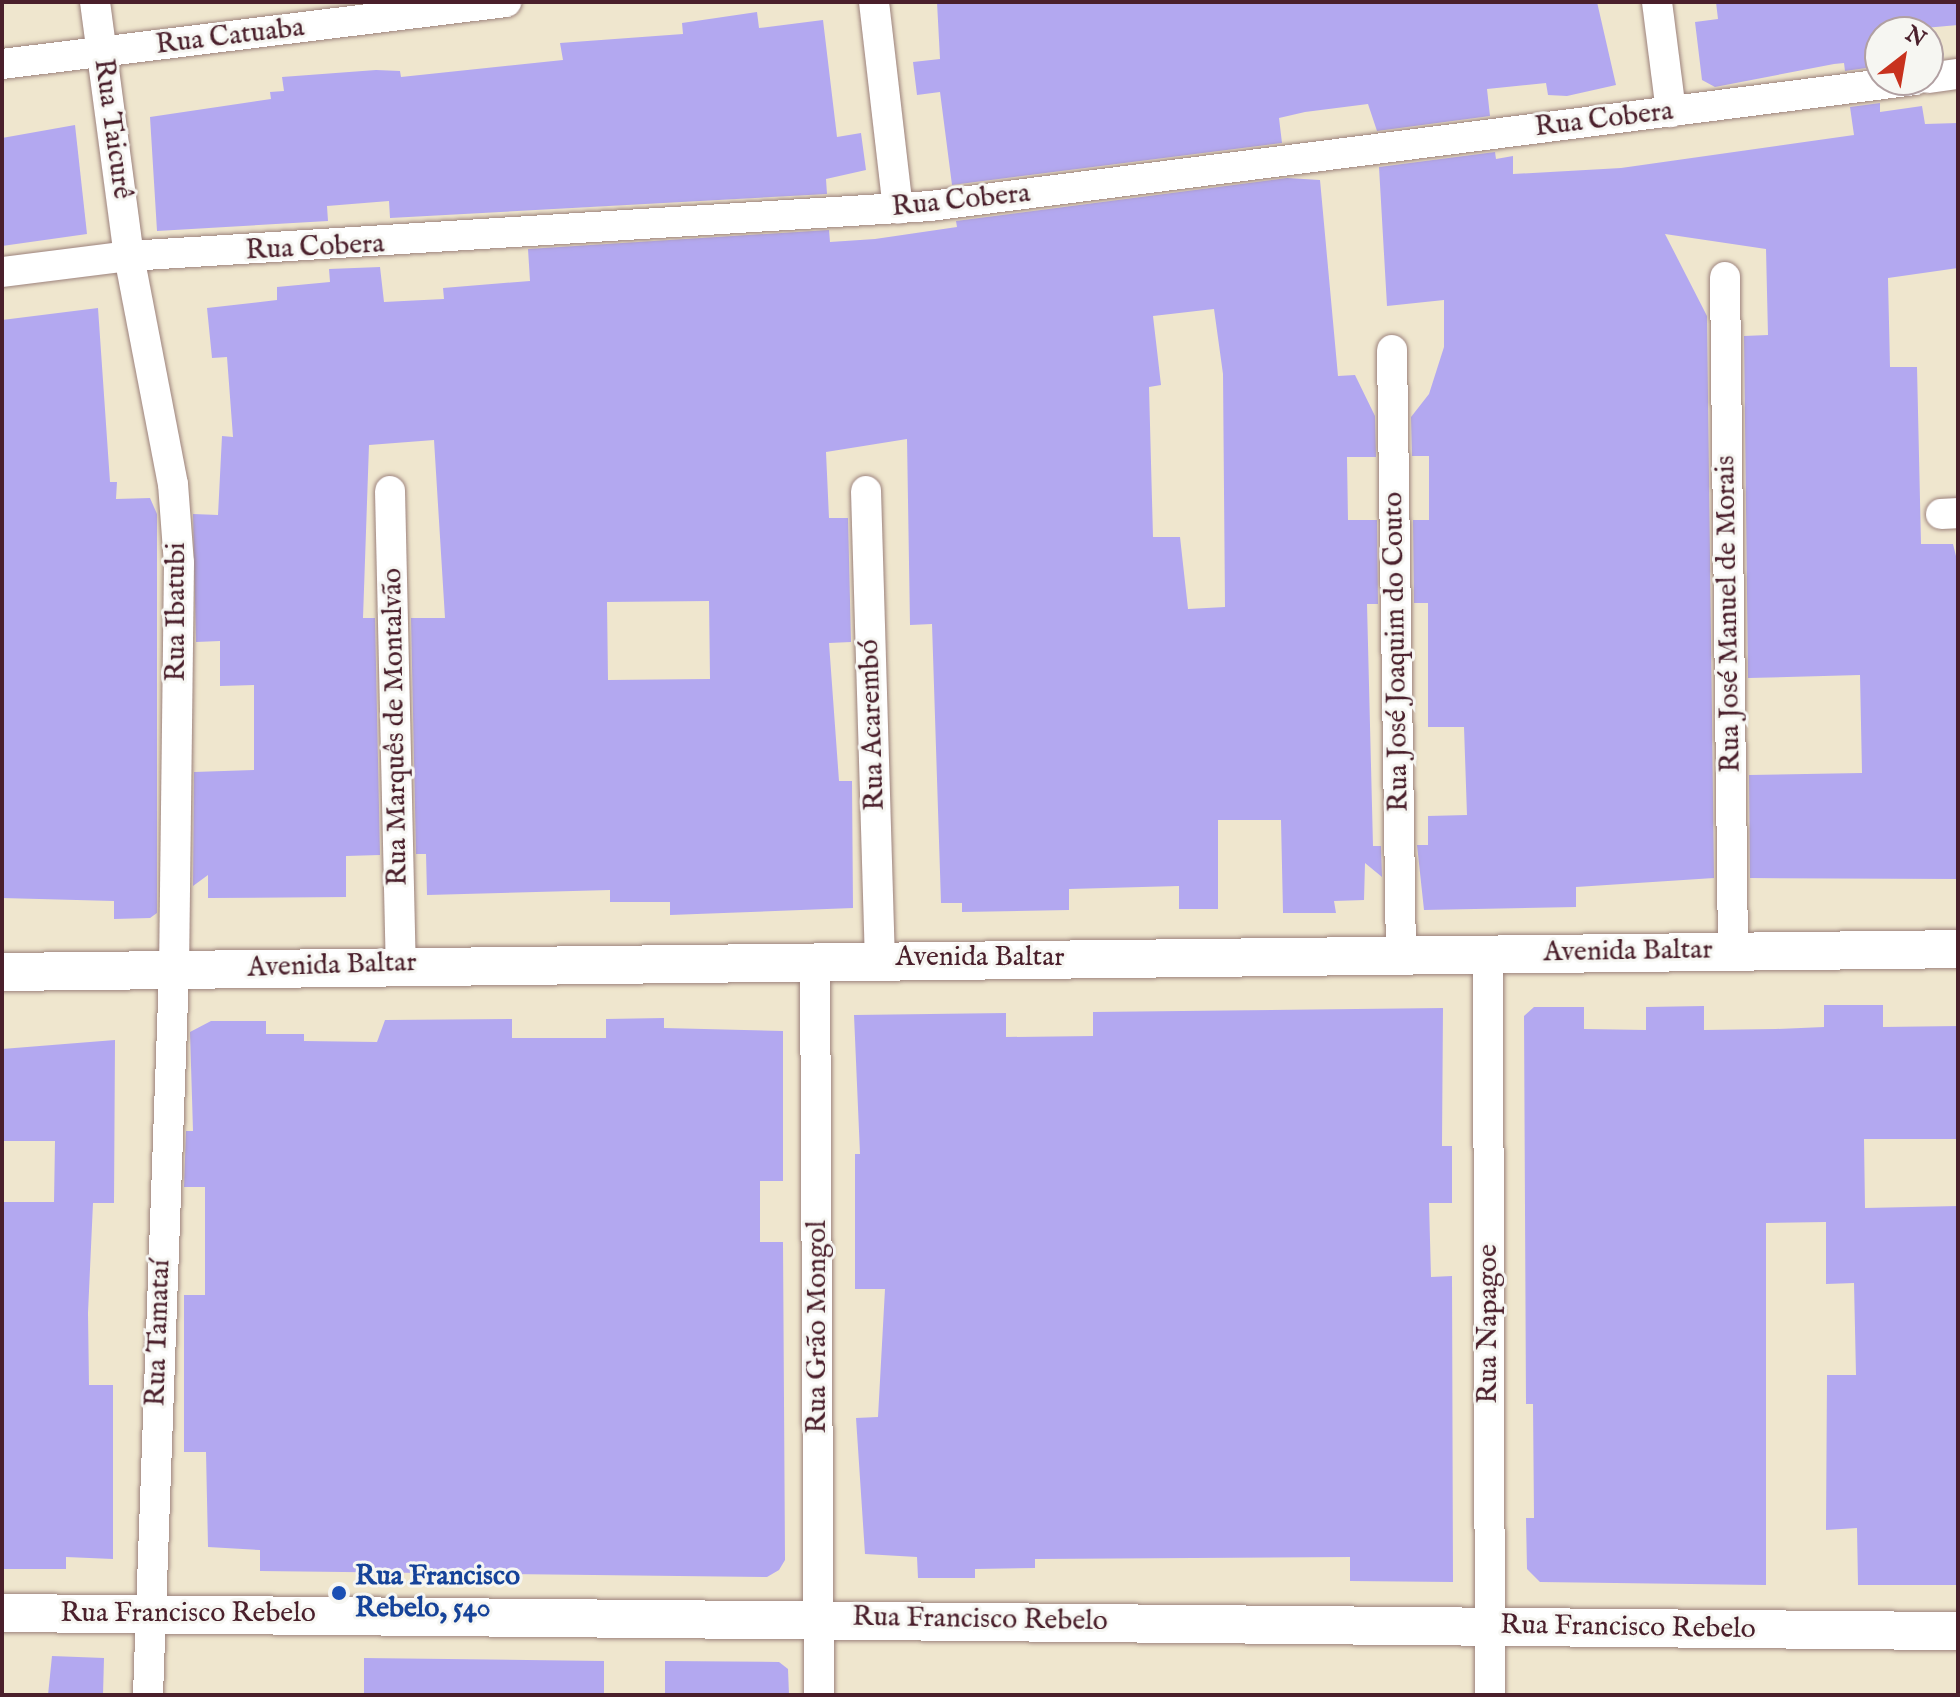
<!DOCTYPE html>
<html>
<head>
<meta charset="utf-8">
<style>
  body { margin:0 }
  #map { position:relative; width:1960px; height:1697px; overflow:hidden; background:#efe6ce; font-family:"IM FELL English",serif }
  div>[style] { position:absolute }
  .building>* { inset:0; background:#b3a8f0 }
  .roads { filter:drop-shadow(0 0 2px #9c827c) drop-shadow(0 0 2px #9c827c) }
  .minor>* { height:30px; margin:-15px; padding:0 15px; transform-origin:15px; border-radius:15px; background:#fff }
  .tertiary>* { height:38px; margin:-19px; padding:0 19px; transform-origin:19px; border-radius:19px; background:#fff }
  .dots>* { width:22px; height:22px; translate:-50% -50%; box-sizing:border-box; border:4px solid #f6f6f2; border-radius:50% }
  span { translate:-50% -50%; white-space:nowrap; text-align:center; line-height:1.15; -webkit-text-stroke:6px #f6f6f2; paint-order:stroke }
  .street-label { font-size:28px; color:#4a1f2b }
  .transit-label { font-size:28px; color:#164399; font-weight:700 }
  .left { translate:0 -50%; text-align:left }
  .frame { position:absolute; inset:0; border:4px solid #4a1f2b; pointer-events:none }
  .north { position:absolute; left:1864px; top:16px; width:80px; height:80px; box-sizing:border-box; background:#f6f6f2; border:2px solid #b1a0a2; border-radius:50%; rotate:31deg; font-size:22px; font-weight:700; line-height:32px; text-align:center; color:#4a1f2b }
  .north::after { content:''; display:block; margin:auto; width:28px; height:36px; background:#c8321e; clip-path:polygon(50% 0,100% 100%,50% 72%,0 100%) }
</style>
</head>
<body>
<div id="map">
  <div class="building">
    <i style="clip-path:polygon(937px 2px,1597px 2px,1616px 85px,1567px 96px,1548px 95px,1546px 83px,1487px 89px,1490px 116px,1377px 131px,1368px 104px,1305px 112px,1279px 118px,1282px 143px,952px 185px,940px 92px,917px 95px,913px 62px,940px 59px)"></i>
    <i style="clip-path:polygon(1716px 2px,1958px 2px,1958px 25px,1880px 32px,1880px 66px,1845px 71px,1844px 63px,1834px 64px,1715px 87px,1702px 80px,1695px 22px,1718px 19px)"></i>
    <i style="clip-path:polygon(757px 12px,759px 28px,823px 20px,837px 137px,861px 133px,866px 170px,826px 179px,827px 194px,390px 218px,389px 201px,327px 206px,328px 221px,157px 231px,150px 117px,271px 99px,270px 92px,284px 91px,282px 77px,376px 70px,400px 71px,401px 77px,563px 60px,560px 43px,683px 34px,682px 23px)"></i>
    <i style="clip-path:polygon(1880px 103px,1880px 112px,1922px 106px,1925px 124px,1958px 123px,1958px 268px,1888px 278px,1890px 367px,1917px 367px,1921px 544px,1953px 544px,1958px 564px,1958px 879px,1750px 878px,1749px 775px,1862px 773px,1860px 675px,1748px 678px,1744px 336px,1768px 335px,1766px 249px,1665px 234px,1707px 316px,1714px 878px,1576px 887px,1576px 907px,1424px 910px,1417px 845px,1428px 845px,1428px 816px,1467px 815px,1464px 727px,1428px 727px,1428px 603px,1414px 603px,1413px 520px,1429px 520px,1429px 456px,1412px 456px,1411px 417px,1429px 394px,1444px 347px,1444px 300px,1387px 306px,1379px 167px,1495px 152px,1496px 159px,1513px 156px,1513px 174px,1621px 168px,1854px 135px,1850px 107px)"></i>
    <i style="clip-path:polygon(75px 125px,87px 234px,2px 246px,2px 138px)"></i>
    <i style="clip-path:polygon(evenodd,1287px 178px,1320px 180px,1338px 376px,1355px 375px,1375px 416px,1376px 457px,1347px 457px,1348px 520px,1377px 520px,1378px 604px,1367px 604px,1373px 846px,1381px 846px,1382px 877px,1365px 863px,1364px 900px,1334px 901px,1336px 913px,1283px 913px,1281px 820px,1218px 820px,1218px 909px,1179px 909px,1179px 886px,1069px 889px,1069px 910px,962px 912px,962px 903px,941px 903px,932px 624px,910px 625px,907px 439px,826px 452px,829px 518px,848px 518px,851px 642px,829px 643px,839px 781px,852px 781px,853px 908px,670px 915px,670px 902px,610px 902px,610px 890px,427px 895px,426px 854px,416px 854px,411px 618px,445px 618px,434px 440px,369px 445px,363px 618px,375px 618px,380px 855px,346px 856px,346px 897px,208px 898px,208px 875px,193px 886px,194px 772px,254px 770px,254px 685px,220px 686px,220px 641px,196px 642px,193px 514px,218px 515px,222px 436px,233px 437px,227px 357px,212px 358px,207px 308px,277px 300px,277px 287px,330px 282px,329px 269px,380px 267px,384px 302px,444px 299px,443px 288px,530px 281px,528px 249px,829px 230px,830px 242px,875px 239px,957px 227px,956px 221px,1287px 178px,1214px 309px,1223px 374px,1225px 607px,1188px 609px,1180px 537px,1153px 537px,1149px 387px,1161px 385px,1153px 316px,1214px 309px,1287px 178px,709px 601px,710px 679px,608px 680px,607px 602px,709px 601px)"></i>
    <i style="clip-path:polygon(98px 308px,110px 482px,117px 482px,116px 499px,150px 498px,157px 514px,157px 913px,150px 918px,114px 919px,114px 901px,2px 898px,2px 320px)"></i>
    <i style="clip-path:polygon(1824px 1005px,1883px 1005px,1883px 1027px,1958px 1026px,1958px 1139px,1864px 1139px,1865px 1208px,1958px 1206px,1958px 1585px,1858px 1585px,1857px 1528px,1826px 1530px,1827px 1375px,1856px 1375px,1854px 1283px,1826px 1284px,1826px 1222px,1766px 1223px,1766px 1585px,1540px 1582px,1527px 1569px,1526px 1518px,1534px 1518px,1533px 1404px,1526px 1404px,1524px 1016px,1534px 1007px,1584px 1007px,1584px 1029px,1646px 1030px,1646px 1007px,1704px 1006px,1704px 1030px,1776px 1029px,1824px 1027px)"></i>
    <i style="clip-path:polygon(1443px 1008px,1442px 1146px,1452px 1146px,1452px 1203px,1429px 1203px,1431px 1277px,1452px 1276px,1453px 1582px,1350px 1581px,1350px 1557px,1035px 1559px,1035px 1568px,975px 1569px,975px 1578px,918px 1578px,917px 1557px,865px 1554px,856px 1418px,878px 1417px,885px 1289px,855px 1289px,855px 1154px,860px 1154px,854px 1015px,1006px 1013px,1006px 1037px,1093px 1036px,1093px 1012px)"></i>
    <i style="clip-path:polygon(664px 1018px,664px 1028px,783px 1031px,783px 1181px,760px 1181px,760px 1242px,783px 1242px,785px 1560px,779px 1570px,767px 1577px,260px 1571px,260px 1550px,208px 1547px,206px 1452px,184px 1452px,184px 1295px,205px 1295px,205px 1187px,184px 1187px,186px 1131px,193px 1131px,190px 1032px,211px 1021px,266px 1021px,266px 1034px,304px 1034px,304px 1041px,377px 1042px,385px 1020px,512px 1019px,512px 1038px,606px 1038px,606px 1019px)"></i>
    <i style="clip-path:polygon(115px 1040px,114px 1203px,93px 1203px,88px 1313px,89px 1385px,113px 1385px,113px 1559px,66px 1557px,66px 1569px,2px 1569px,2px 1202px,54px 1202px,55px 1141px,2px 1141px,2px 1049px)"></i>
    <i style="clip-path:polygon(52px 1656px,104px 1658px,103px 1695px,48px 1695px)"></i>
    <i style="clip-path:polygon(364px 1658px,604px 1661px,604px 1695px,364px 1695px)"></i>
    <i style="clip-path:polygon(665px 1661px,779px 1662px,788px 1669px,789px 1695px,665px 1695px)"></i>
  </div>
  <div class="roads">
    <div class="minor">
      <i style="left:95px;top:2px;width:256px;rotate:82.4deg"></i>
      <i style="left:129px;top:256px;width:232px;rotate:79.1deg"></i>
      <i style="left:173px;top:484px;width:79px;rotate:85.7deg"></i>
      <i style="left:179px;top:563px;width:409px;rotate:90.7deg"></i>
      <i style="left:174px;top:972px;width:723px;rotate:92.06deg"></i>
      <i style="left:874px;top:2px;width:208px;rotate:83.4deg"></i>
      <i style="left:1657px;top:2px;width:111px;rotate:82.7deg"></i>
      <i style="left:2px;top:64px;width:508px;rotate:-7.01deg"></i>
      <i style="left:1928px;top:78px;width:30px;rotate:-8deg"></i>
      <i style="left:2px;top:272px;width:128px;rotate:-7.2deg"></i>
      <i style="left:129px;top:256px;width:803px;rotate:-3.57deg"></i>
      <i style="left:930px;top:206px;width:993px;rotate:-7.29deg"></i>
      <i style="left:1725px;top:277px;width:674px;rotate:89.32deg"></i>
      <i style="left:1392px;top:350px;width:605px;rotate:89.15deg"></i>
      <i style="left:390px;top:491px;width:472px;rotate:88.7deg"></i>
      <i style="left:866px;top:491px;width:468px;rotate:88.3deg"></i>
      <i style="left:1941px;top:514px;width:17px;rotate:-3deg"></i>
      <i style="left:1488px;top:954px;width:741px;rotate:89.85deg"></i>
      <i style="left:815px;top:960px;width:735px;rotate:89.69deg"></i>
    </div>
    <div class="tertiary">
      <i style="left:2px;top:972px;width:1956px;rotate:-0.67deg"></i>
      <i style="left:2px;top:1613px;width:1956px;rotate:0.53deg"></i>
    </div>
  </div>
  <div class="dots">
    <i style="left:339px;top:1593px;background:#1a4fb4"></i>
  </div>
  <div class="street-label">
    <span style="left:230px;top:37px;rotate:-7deg">Rua Catuaba</span>
    <span style="left:1604px;top:120px;rotate:-7deg">Rua Cobera</span>
    <span style="left:112px;top:129px;rotate:82deg">Rua Taicurê</span>
    <span style="left:961px;top:201px;rotate:-6deg">Rua Cobera</span>
    <span style="left:315px;top:248px;rotate:-3deg">Rua Cobera</span>
    <span style="left:177px;top:612px;rotate:-90deg">Rua Ibatubi</span>
    <span style="left:1729px;top:614px;rotate:-91deg">Rua José Manuel de Morais</span>
    <span style="left:1397px;top:652px;rotate:-91deg">Rua José Joaquim do Couto</span>
    <span style="left:873px;top:725px;rotate:-92deg">Rua Acarembó</span>
    <span style="left:396px;top:727px;rotate:-91deg">Rua Marquês de Montalvão</span>
    <span style="left:1628px;top:952px;rotate:-1deg">Avenida Baltar</span>
    <span style="left:980px;top:958px">Avenida Baltar</span>
    <span style="left:332px;top:966px;rotate:-2deg">Avenida Baltar</span>
    <span style="left:1489px;top:1324px;rotate:-90deg">Rua Napagoe</span>
    <span style="left:818px;top:1327px;rotate:-90deg">Rua Grão Mongol</span>
    <span style="left:159px;top:1333px;rotate:-88deg">Rua Tamataí</span>
    <span style="left:188px;top:1614px">Rua Francisco Rebelo</span>
    <span style="left:980px;top:1620px;rotate:1deg">Rua Francisco Rebelo</span>
    <span style="left:1628px;top:1628px;rotate:1deg">Rua Francisco Rebelo</span>
  </div>
  <div class="transit-label">
    <span class="left" style="left:355px;top:1593px">Rua Francisco<br>Rebelo, 540</span>
  </div>
  <div class="frame"></div>
  <div class="north">N</div>
</div>
</body>
</html>
